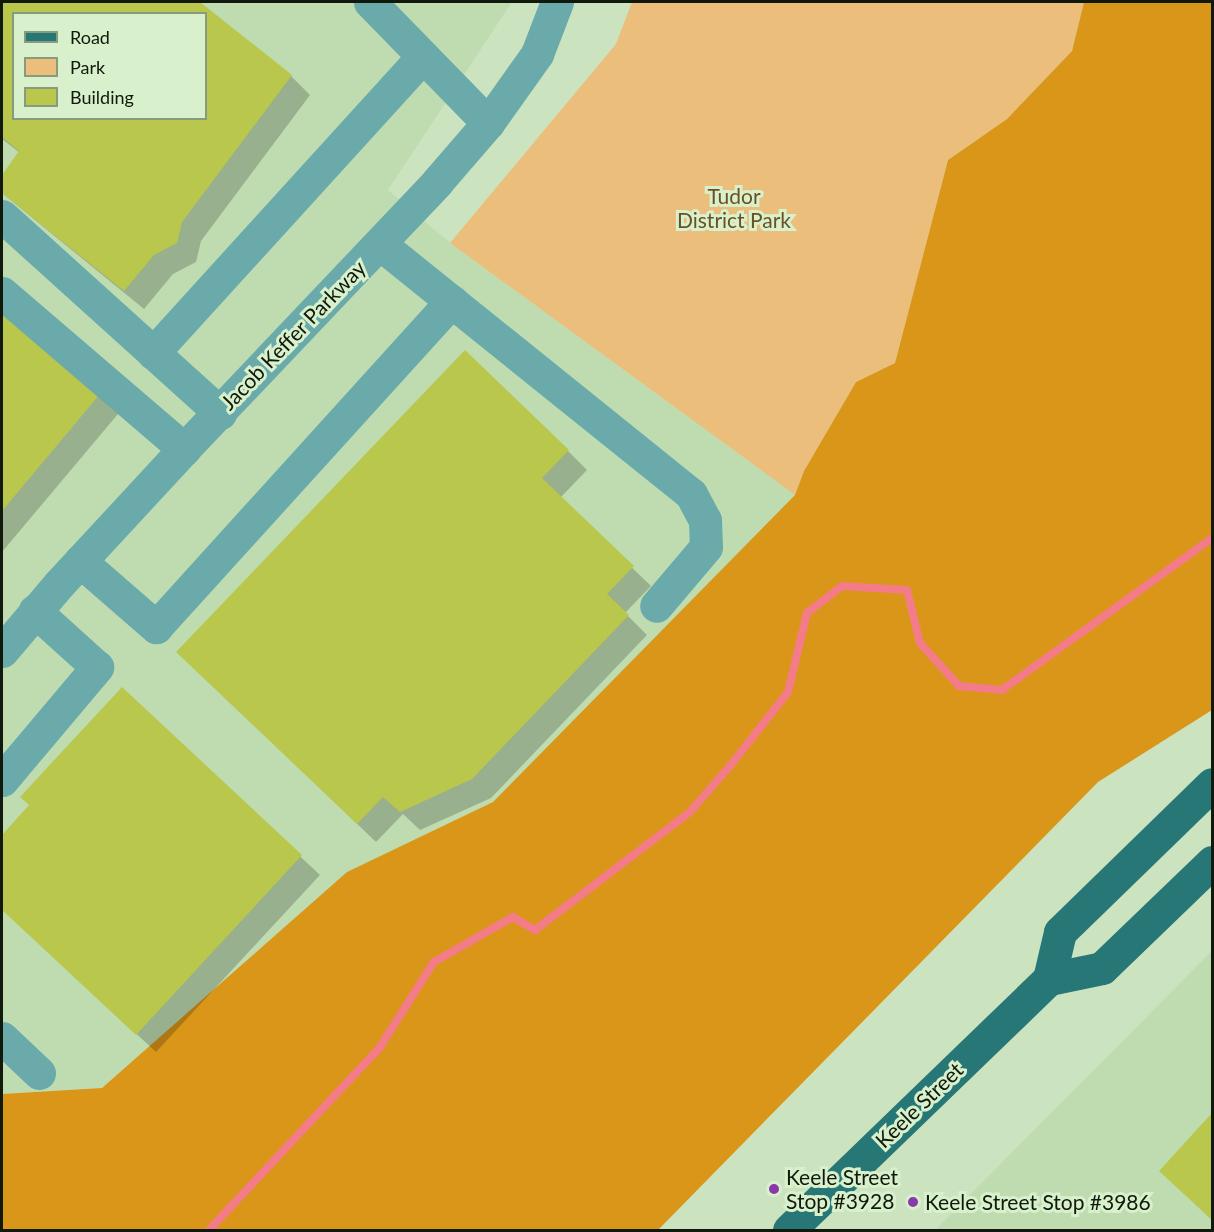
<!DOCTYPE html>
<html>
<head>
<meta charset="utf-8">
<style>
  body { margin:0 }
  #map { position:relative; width:1214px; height:1232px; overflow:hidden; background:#cbe3bf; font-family:Lato,sans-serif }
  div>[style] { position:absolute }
  .built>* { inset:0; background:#bfdcb1 }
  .green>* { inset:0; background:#ecbe7c }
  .forest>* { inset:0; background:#d99618 }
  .shadow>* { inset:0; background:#0003 }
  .stream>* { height:8px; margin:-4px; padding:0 4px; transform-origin:4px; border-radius:4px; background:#f47c88 }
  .building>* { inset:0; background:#b9c74d }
  .minor>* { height:33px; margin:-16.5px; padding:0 16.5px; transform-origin:16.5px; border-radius:16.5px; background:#6aaaaa }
  .major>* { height:33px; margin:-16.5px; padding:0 16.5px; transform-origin:16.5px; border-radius:16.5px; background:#287777 }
  .dots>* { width:16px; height:16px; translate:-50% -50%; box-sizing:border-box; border:3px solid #d8f1cc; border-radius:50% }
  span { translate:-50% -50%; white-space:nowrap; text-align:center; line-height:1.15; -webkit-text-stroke:6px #d8f1cc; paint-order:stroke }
  .park-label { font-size:21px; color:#6c5025 }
  .street-label { font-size:21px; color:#10190c }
  .poi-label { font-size:21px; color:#10190c }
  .left { translate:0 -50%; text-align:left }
  .frame { position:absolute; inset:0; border:3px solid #10190c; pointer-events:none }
  .legend { position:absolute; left:12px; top:12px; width:195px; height:108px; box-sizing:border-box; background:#d8f1cc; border:2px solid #889b7f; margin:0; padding:8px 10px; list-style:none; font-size:18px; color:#10190c }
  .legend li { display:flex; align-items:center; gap:12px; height:30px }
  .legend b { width:30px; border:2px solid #889b7f }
</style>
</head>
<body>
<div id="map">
  <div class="built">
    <i style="clip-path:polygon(evenodd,2px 2px,512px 2px,388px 190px,450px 243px,795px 495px,493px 802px,347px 872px,102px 1088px,2px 1094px,2px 2px,14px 14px,206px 14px,206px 118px,14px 118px,14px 14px)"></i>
    <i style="clip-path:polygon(1212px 951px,1212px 1230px,935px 1230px)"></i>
  </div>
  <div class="green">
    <i style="clip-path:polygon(632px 2px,1084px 2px,1072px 51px,1007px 119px,948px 160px,895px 363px,856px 382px,804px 471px,795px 495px,450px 243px,616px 44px)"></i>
  </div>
  <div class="forest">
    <i style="clip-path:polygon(1084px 2px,1212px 2px,1212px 710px,1098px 782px,658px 1230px,2px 1230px,2px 1094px,102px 1088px,347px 872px,493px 802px,795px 495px,804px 471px,856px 382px,895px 363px,948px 160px,1007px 119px,1072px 51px)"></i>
  </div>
  <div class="shadow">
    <i style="clip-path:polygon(evenodd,2px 2px,198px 2px,291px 76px,310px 95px,201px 241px,196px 262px,173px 274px,144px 309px,2px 193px,2px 177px,20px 153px,2px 139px,2px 2px,14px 14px,206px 14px,206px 118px,14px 118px,14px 14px)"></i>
    <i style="clip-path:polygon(2px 303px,123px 408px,2px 552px)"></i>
    <i style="clip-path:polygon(568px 451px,587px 470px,560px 498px,651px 586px,625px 613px,647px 635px,491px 798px,420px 830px,403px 814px,376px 842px,197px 670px)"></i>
    <i style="clip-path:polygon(122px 689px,320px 875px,156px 1052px,2px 909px,2px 837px,31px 806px)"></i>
    <i style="clip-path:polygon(1212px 1115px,1212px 1220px,1161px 1171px)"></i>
  </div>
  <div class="stream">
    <i style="left:209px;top:1230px;width:250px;rotate:-46.9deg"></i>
    <i style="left:380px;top:1047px;width:101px;rotate:-57.6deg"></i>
    <i style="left:434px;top:962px;width:91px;rotate:-29.7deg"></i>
    <i style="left:513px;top:917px;width:26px;rotate:31deg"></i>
    <i style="left:535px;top:930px;width:195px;rotate:-37.3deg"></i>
    <i style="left:690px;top:812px;width:61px;rotate:-49deg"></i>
    <i style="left:730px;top:766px;width:94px;rotate:-51.9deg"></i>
    <i style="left:788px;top:692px;width:81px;rotate:-76.5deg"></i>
    <i style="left:807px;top:613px;width:44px;rotate:-37.6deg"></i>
    <i style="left:842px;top:586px;width:65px;rotate:3.5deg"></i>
    <i style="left:907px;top:590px;width:55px;rotate:76.2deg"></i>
    <i style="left:920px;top:643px;width:58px;rotate:47.8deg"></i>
    <i style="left:959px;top:686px;width:43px;rotate:5.3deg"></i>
    <i style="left:1002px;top:690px;width:259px;rotate:-35.9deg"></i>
  </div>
  <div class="building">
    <i style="clip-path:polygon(evenodd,2px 2px,200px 2px,292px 75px,182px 222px,177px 243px,154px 255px,124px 291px,2px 193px,2px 175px,19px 151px,2px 137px,2px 2px,14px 14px,206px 14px,206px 118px,14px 118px,14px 14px)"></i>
    <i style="clip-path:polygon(2px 301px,105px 388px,2px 511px)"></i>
    <i style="clip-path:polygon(465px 350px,569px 450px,542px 478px,634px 566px,607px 594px,629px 615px,472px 779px,400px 812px,383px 797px,357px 824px,176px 652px)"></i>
    <i style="clip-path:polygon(122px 687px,302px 855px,136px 1035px,2px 910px,2px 835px,29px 805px,20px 797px)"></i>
    <i style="clip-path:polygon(1212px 1113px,1212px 1220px,1159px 1171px)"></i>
  </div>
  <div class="minor">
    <i style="left:370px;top:2px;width:169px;rotate:45.7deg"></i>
    <i style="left:2px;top:216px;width:294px;rotate:42.1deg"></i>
    <i style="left:380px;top:244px;width:399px;rotate:38.8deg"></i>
    <i style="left:691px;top:494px;width:30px;rotate:62deg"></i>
    <i style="left:705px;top:520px;width:27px;rotate:88deg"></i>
    <i style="left:706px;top:547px;width:77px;rotate:130.3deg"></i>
    <i style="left:2px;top:293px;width:240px;rotate:40.6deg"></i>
    <i style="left:153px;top:353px;width:401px;rotate:-47.7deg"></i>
    <i style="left:80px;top:561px;width:101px;rotate:41deg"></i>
    <i style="left:156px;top:627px;width:440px;rotate:-47.8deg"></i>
    <i style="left:2px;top:651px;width:88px;rotate:-49.6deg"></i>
    <i style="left:59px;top:584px;width:184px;rotate:-47.2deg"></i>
    <i style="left:184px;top:449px;width:368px;rotate:-46.5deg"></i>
    <i style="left:437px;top:182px;width:78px;rotate:-49.2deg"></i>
    <i style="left:488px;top:123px;width:85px;rotate:-54.6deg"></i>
    <i style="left:537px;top:54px;width:56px;rotate:-69deg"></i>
    <i style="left:2px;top:780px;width:148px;rotate:-49.9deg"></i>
    <i style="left:97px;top:667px;width:84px;rotate:-137.9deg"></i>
    <i style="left:2px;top:1038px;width:51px;rotate:43.4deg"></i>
  </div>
  <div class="major">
    <i style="left:1049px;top:979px;width:54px;rotate:-11.7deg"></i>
    <i style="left:1102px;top:968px;width:153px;rotate:-43.9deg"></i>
    <i style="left:789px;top:1230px;width:361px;rotate:-44deg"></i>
    <i style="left:1049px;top:979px;width:48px;rotate:-76.8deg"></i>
    <i style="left:1060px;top:932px;width:212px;rotate:-44.2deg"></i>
  </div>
  <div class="dots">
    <i style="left:774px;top:1189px;background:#8a39a9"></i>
    <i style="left:913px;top:1202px;background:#8a39a9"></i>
  </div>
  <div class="park-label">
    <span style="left:734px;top:208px">Tudor<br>District Park</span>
  </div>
  <div class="street-label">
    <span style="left:293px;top:335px;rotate:-46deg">Jacob Keffer Parkway</span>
    <span style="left:919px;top:1105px;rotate:-44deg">Keele Street</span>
  </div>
  <div class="poi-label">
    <span class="left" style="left:786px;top:1189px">Keele Street<br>Stop #3928</span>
    <span class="left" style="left:925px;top:1202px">Keele Street Stop #3986</span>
  </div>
  <div class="frame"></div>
  <ul class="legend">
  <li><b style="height:8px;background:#287777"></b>Road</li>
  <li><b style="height:16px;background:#ecbe7c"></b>Park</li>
  <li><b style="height:16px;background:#b9c74d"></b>Building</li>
  </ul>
</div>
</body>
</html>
